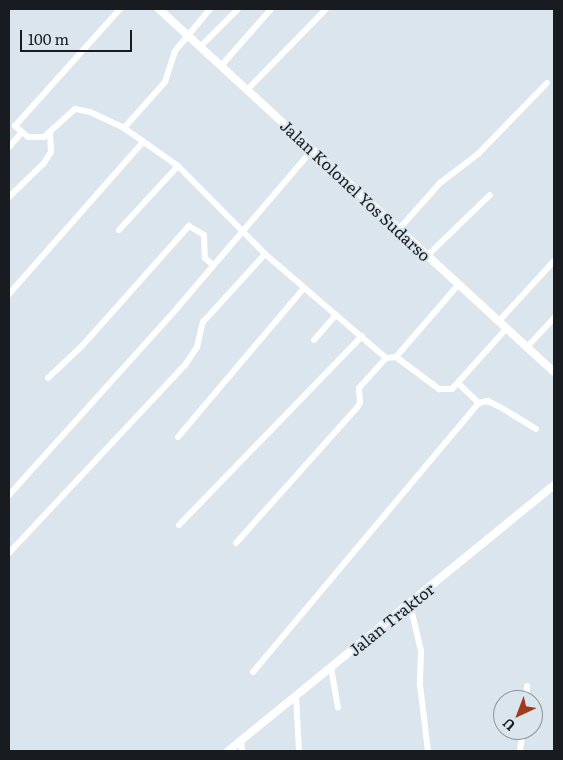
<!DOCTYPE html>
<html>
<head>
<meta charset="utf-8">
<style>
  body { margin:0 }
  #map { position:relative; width:563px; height:760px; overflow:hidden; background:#dae5ed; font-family:Literata,serif }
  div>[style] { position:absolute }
  .minor>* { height:6px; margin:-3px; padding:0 3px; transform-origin:3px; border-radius:3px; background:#fff }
  .tertiary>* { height:8px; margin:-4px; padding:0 4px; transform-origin:4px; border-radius:4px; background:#fff }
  span { translate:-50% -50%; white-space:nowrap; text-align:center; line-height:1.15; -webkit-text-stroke:4px #dae5ed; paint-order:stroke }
  .street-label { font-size:16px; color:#181b1f }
  .frame { position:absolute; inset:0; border:10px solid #181b1f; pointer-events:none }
  .north { position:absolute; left:493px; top:690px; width:50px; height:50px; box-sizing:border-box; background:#dae5ed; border:1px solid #8c949b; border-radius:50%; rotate:223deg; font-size:14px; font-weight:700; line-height:20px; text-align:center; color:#181b1f }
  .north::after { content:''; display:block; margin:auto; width:18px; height:22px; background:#a23a1d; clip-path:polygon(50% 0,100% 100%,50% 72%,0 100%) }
  .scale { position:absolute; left:20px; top:30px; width:112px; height:22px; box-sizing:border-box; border:2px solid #181b1f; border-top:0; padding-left:6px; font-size:15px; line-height:18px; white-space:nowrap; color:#181b1f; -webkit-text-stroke:4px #dae5ed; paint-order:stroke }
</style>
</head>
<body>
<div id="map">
  <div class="minor">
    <i style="left:120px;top:9px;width:157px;rotate:131.9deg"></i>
    <i style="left:15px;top:126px;width:17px;rotate:40deg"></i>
    <i style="left:28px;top:137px;width:16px"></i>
    <i style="left:44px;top:137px;width:42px;rotate:-42.1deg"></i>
    <i style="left:75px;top:109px;width:15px;rotate:11deg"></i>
    <i style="left:90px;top:112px;width:38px;rotate:25deg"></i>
    <i style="left:210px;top:9px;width:55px;rotate:129.8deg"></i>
    <i style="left:175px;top:51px;width:33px;rotate:108deg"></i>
    <i style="left:165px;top:82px;width:62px;rotate:131.7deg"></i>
    <i style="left:124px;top:128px;width:66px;rotate:35.1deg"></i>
    <i style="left:178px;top:166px;width:124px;rotate:45.3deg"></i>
    <i style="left:265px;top:254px;width:160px;rotate:40.7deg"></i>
    <i style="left:200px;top:47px;width:54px;rotate:-45deg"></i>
    <i style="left:221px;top:66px;width:76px;rotate:-48.7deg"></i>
    <i style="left:247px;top:90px;width:113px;rotate:-45.7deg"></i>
    <i style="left:9px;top:147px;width:18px;rotate:-49deg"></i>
    <i style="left:9px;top:197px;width:49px;rotate:-44.2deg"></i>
    <i style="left:44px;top:163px;width:13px;rotate:-58deg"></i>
    <i style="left:51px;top:152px;width:18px;rotate:-93deg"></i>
    <i style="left:399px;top:229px;width:62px;rotate:-48.3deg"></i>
    <i style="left:440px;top:183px;width:48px;rotate:-37.3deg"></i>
    <i style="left:478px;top:154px;width:99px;rotate:-45.8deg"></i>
    <i style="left:119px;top:230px;width:87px;rotate:-47.3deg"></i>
    <i style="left:428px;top:255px;width:86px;rotate:-44.1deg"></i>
    <i style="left:9px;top:294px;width:203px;rotate:-48.6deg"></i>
    <i style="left:499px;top:321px;width:81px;rotate:-47.5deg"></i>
    <i style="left:314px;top:340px;width:33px;rotate:-49deg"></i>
    <i style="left:527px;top:347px;width:40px;rotate:-47deg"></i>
    <i style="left:396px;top:357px;width:96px;rotate:-49.2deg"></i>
    <i style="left:48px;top:378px;width:47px;rotate:-43.3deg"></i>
    <i style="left:82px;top:346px;width:161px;rotate:-48.3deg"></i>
    <i style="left:189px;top:226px;width:17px;rotate:31deg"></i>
    <i style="left:204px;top:235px;width:23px;rotate:88deg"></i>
    <i style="left:205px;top:258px;width:9px;rotate:41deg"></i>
    <i style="left:459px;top:384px;width:28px;rotate:44deg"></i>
    <i style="left:479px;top:403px;width:9px;rotate:-13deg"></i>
    <i style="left:488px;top:401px;width:13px;rotate:27deg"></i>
    <i style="left:500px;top:407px;width:42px;rotate:31.4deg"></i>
    <i style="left:178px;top:437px;width:194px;rotate:-49.8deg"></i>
    <i style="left:9px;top:495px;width:253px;rotate:-48deg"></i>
    <i style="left:178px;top:307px;width:206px;rotate:-49.5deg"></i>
    <i style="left:179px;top:525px;width:263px;rotate:-45.9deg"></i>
    <i style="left:236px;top:543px;width:180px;rotate:-48.2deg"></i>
    <i style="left:356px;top:409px;width:7px;rotate:-56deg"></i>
    <i style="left:360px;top:403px;width:15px;rotate:-94deg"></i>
    <i style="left:359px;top:388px;width:40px;rotate:-48deg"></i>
    <i style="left:386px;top:358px;width:10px;rotate:-6deg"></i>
    <i style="left:396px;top:357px;width:54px;rotate:36.7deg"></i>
    <i style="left:439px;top:389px;width:13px"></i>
    <i style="left:452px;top:389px;width:82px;rotate:-48deg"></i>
    <i style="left:9px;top:553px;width:258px;rotate:-46.9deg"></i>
    <i style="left:185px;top:365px;width:22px;rotate:-56deg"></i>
    <i style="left:197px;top:347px;width:26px;rotate:-77deg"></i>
    <i style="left:203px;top:322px;width:92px;rotate:-47.6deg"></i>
    <i style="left:410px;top:604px;width:48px;rotate:76.8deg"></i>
    <i style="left:421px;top:651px;width:34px;rotate:92deg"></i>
    <i style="left:420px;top:685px;width:66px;rotate:83.1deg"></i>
    <i style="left:331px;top:668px;width:40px;rotate:80deg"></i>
    <i style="left:253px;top:672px;width:351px;rotate:-50deg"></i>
    <i style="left:296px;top:696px;width:55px;rotate:86.9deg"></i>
    <i style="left:526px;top:700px;width:14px;rotate:-86deg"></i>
    <i style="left:241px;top:740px;width:11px;rotate:85deg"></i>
    <i style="left:520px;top:751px;width:21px;rotate:-82deg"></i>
  </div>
  <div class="tertiary">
    <i style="left:159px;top:9px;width:536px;rotate:42.58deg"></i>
    <i style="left:228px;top:751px;width:421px;rotate:-39.2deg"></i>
  </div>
  <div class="street-label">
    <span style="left:356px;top:190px;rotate:43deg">Jalan Kolonel Yos Sudarso</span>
    <span style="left:391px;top:619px;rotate:-39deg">Jalan Traktor</span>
  </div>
  <div class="frame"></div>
  <div class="north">U</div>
  <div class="scale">100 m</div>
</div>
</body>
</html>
